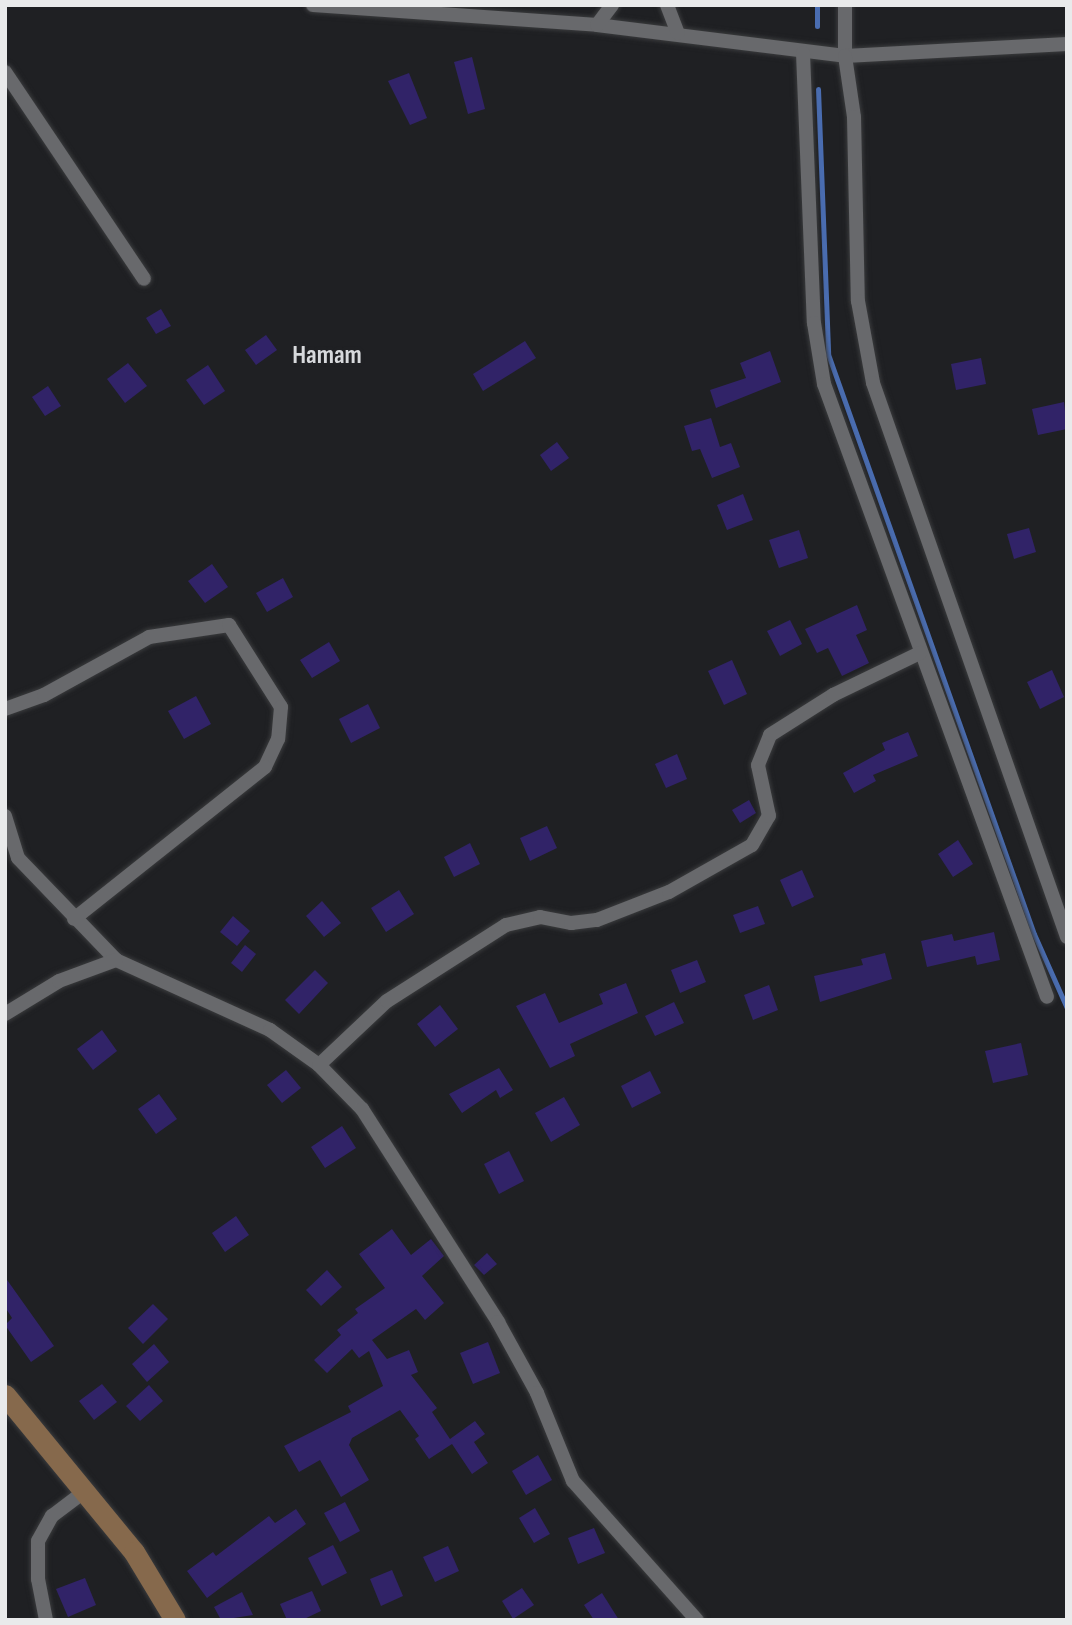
<!DOCTYPE html>
<html>
<head>
<meta charset="utf-8">
<style>
  body { margin:0 }
  #map { position:relative; width:1072px; height:1625px; overflow:hidden; background:#1f2023; font-family:"Sofia Sans Condensed",sans-serif }
  div>[style] { position:absolute }
  .stream>* { height:5px; margin:-2.5px; padding:0 2.5px; transform-origin:2.5px; border-radius:2.5px; background:#4a6db1 }
  .building>* { inset:0; background:#312368 }
  .roads { filter:drop-shadow(0 0 2px #3a3b3d) drop-shadow(0 0 2px #3a3b3d) }
  .street>* { height:14px; margin:-7px; padding:0 7px; transform-origin:7px; border-radius:7px; background:#68696c }
  .secondary>* { height:21px; margin:-10.5px; padding:0 10.5px; transform-origin:10.5px; border-radius:10.5px; background:#86694c }
  span { translate:-50% -50%; white-space:nowrap; text-align:center; line-height:1.15; -webkit-text-stroke:7px #1f2023; paint-order:stroke }
  .district-label { font-size:26px; color:#d7d9dc; font-weight:700 }
  .frame { position:absolute; inset:0; border:7px solid #e9eaeb; pointer-events:none }
</style>
</head>
<body>
<div id="map">
  <div class="stream">
    <i style="left:817px;top:5px;width:21px;rotate:90deg"></i>
    <i style="left:818px;top:89px;width:265px;rotate:87.8deg"></i>
    <i style="left:828px;top:354px;width:615px;rotate:70.45deg"></i>
    <i style="left:1034px;top:934px;width:81px;rotate:66deg"></i>
  </div>
  <div class="building">
    <i style="clip-path:polygon(472px 57px,485px 109px,468px 114px,454px 62px)"></i>
    <i style="clip-path:polygon(409px 73px,427px 118px,410px 125px,388px 81px)"></i>
    <i style="clip-path:polygon(161px 309px,171px 326px,156px 334px,146px 318px)"></i>
    <i style="clip-path:polygon(266px 335px,277px 350px,256px 365px,245px 350px)"></i>
    <i style="clip-path:polygon(525px 341px,536px 358px,483px 391px,473px 374px)"></i>
    <i style="clip-path:polygon(770px 351px,781px 382px,716px 408px,710px 390px,746px 378px,740px 363px)"></i>
    <i style="clip-path:polygon(981px 358px,986px 384px,956px 390px,951px 364px)"></i>
    <i style="clip-path:polygon(128px 363px,147px 386px,125px 403px,107px 379px)"></i>
    <i style="clip-path:polygon(208px 365px,225px 391px,204px 405px,186px 380px)"></i>
    <i style="clip-path:polygon(48px 386px,61px 406px,45px 416px,32px 397px)"></i>
    <i style="clip-path:polygon(1064px 402px,1067px 429px,1038px 435px,1032px 409px)"></i>
    <i style="clip-path:polygon(711px 418px,720px 447px,731px 443px,740px 467px,712px 478px,700px 449px,692px 451px,684px 426px)"></i>
    <i style="clip-path:polygon(557px 442px,569px 458px,551px 471px,540px 455px)"></i>
    <i style="clip-path:polygon(743px 494px,753px 520px,727px 530px,717px 505px)"></i>
    <i style="clip-path:polygon(1029px 528px,1036px 552px,1014px 559px,1007px 534px)"></i>
    <i style="clip-path:polygon(799px 530px,808px 558px,779px 568px,769px 540px)"></i>
    <i style="clip-path:polygon(212px 564px,228px 587px,205px 603px,188px 581px)"></i>
    <i style="clip-path:polygon(283px 578px,293px 597px,267px 612px,256px 593px)"></i>
    <i style="clip-path:polygon(857px 605px,867px 630px,856px 635px,869px 663px,842px 676px,828px 648px,817px 653px,805px 629px)"></i>
    <i style="clip-path:polygon(790px 620px,802px 644px,780px 656px,767px 631px)"></i>
    <i style="clip-path:polygon(329px 642px,340px 661px,312px 678px,300px 660px)"></i>
    <i style="clip-path:polygon(732px 660px,747px 694px,724px 705px,708px 671px)"></i>
    <i style="clip-path:polygon(1052px 670px,1064px 697px,1040px 709px,1027px 682px)"></i>
    <i style="clip-path:polygon(196px 696px,211px 724px,184px 739px,168px 711px)"></i>
    <i style="clip-path:polygon(368px 704px,380px 728px,351px 743px,339px 719px)"></i>
    <i style="clip-path:polygon(908px 732px,918px 756px,873px 775px,876px 781px,854px 793px,843px 773px,885px 750px,882px 743px)"></i>
    <i style="clip-path:polygon(677px 754px,687px 779px,666px 788px,655px 764px)"></i>
    <i style="clip-path:polygon(749px 800px,756px 813px,740px 823px,732px 810px)"></i>
    <i style="clip-path:polygon(547px 826px,557px 848px,530px 861px,520px 838px)"></i>
    <i style="clip-path:polygon(958px 840px,973px 864px,953px 877px,938px 854px)"></i>
    <i style="clip-path:polygon(470px 843px,480px 864px,454px 877px,444px 857px)"></i>
    <i style="clip-path:polygon(802px 870px,814px 897px,792px 907px,780px 880px)"></i>
    <i style="clip-path:polygon(399px 890px,414px 914px,386px 932px,371px 908px)"></i>
    <i style="clip-path:polygon(322px 901px,341px 923px,324px 937px,306px 916px)"></i>
    <i style="clip-path:polygon(758px 906px,765px 924px,740px 933px,733px 915px)"></i>
    <i style="clip-path:polygon(233px 916px,250px 931px,237px 946px,220px 932px)"></i>
    <i style="clip-path:polygon(994px 932px,1000px 960px,977px 965px,975px 956px,927px 967px,921px 941px,952px 934px,954px 941px)"></i>
    <i style="clip-path:polygon(245px 945px,256px 954px,242px 972px,231px 963px)"></i>
    <i style="clip-path:polygon(885px 953px,892px 979px,820px 1002px,814px 976px,863px 965px,861px 959px)"></i>
    <i style="clip-path:polygon(697px 960px,706px 982px,680px 993px,671px 970px)"></i>
    <i style="clip-path:polygon(315px 970px,328px 983px,299px 1014px,285px 1000px)"></i>
    <i style="clip-path:polygon(626px 983px,638px 1013px,570px 1044px,575px 1056px,550px 1068px,516px 1006px,545px 993px,559px 1023px,603px 1004px,599px 994px)"></i>
    <i style="clip-path:polygon(769px 985px,778px 1010px,753px 1020px,744px 995px)"></i>
    <i style="clip-path:polygon(674px 1002px,684px 1023px,655px 1036px,645px 1016px)"></i>
    <i style="clip-path:polygon(440px 1005px,458px 1029px,435px 1047px,417px 1024px)"></i>
    <i style="clip-path:polygon(102px 1030px,117px 1051px,93px 1070px,77px 1049px)"></i>
    <i style="clip-path:polygon(1021px 1043px,1028px 1075px,993px 1083px,985px 1051px)"></i>
    <i style="clip-path:polygon(499px 1068px,513px 1090px,500px 1098px,496px 1090px,462px 1113px,449px 1094px)"></i>
    <i style="clip-path:polygon(286px 1070px,301px 1088px,282px 1103px,267px 1085px)"></i>
    <i style="clip-path:polygon(650px 1071px,661px 1093px,632px 1108px,621px 1086px)"></i>
    <i style="clip-path:polygon(159px 1094px,177px 1119px,156px 1134px,138px 1109px)"></i>
    <i style="clip-path:polygon(564px 1097px,580px 1125px,551px 1142px,535px 1113px)"></i>
    <i style="clip-path:polygon(342px 1126px,356px 1148px,325px 1168px,311px 1147px)"></i>
    <i style="clip-path:polygon(509px 1151px,524px 1181px,499px 1194px,484px 1164px)"></i>
    <i style="clip-path:polygon(236px 1216px,249px 1235px,225px 1252px,212px 1233px)"></i>
    <i style="clip-path:polygon(392px 1229px,411px 1255px,431px 1239px,444px 1256px,422px 1276px,444px 1303px,425px 1320px,416px 1309px,372px 1340px,387px 1359px,409px 1350px,418px 1372px,411px 1375px,437px 1408px,432px 1412px,450px 1439px,475px 1421px,485px 1434px,474px 1442px,488px 1463px,472px 1474px,452px 1444px,429px 1459px,415px 1439px,419px 1436px,400px 1410px,352px 1438px,349px 1445px,369px 1480px,341px 1497px,320px 1460px,299px 1472px,284px 1446px,351px 1412px,348px 1406px,383px 1386px,369px 1351px,359px 1358px,352px 1349px,327px 1373px,314px 1360px,341px 1335px,337px 1330px,358px 1313px,355px 1309px,385px 1288px,359px 1254px)"></i>
    <i style="clip-path:polygon(487px 1253px,497px 1264px,484px 1275px,474px 1265px)"></i>
    <i style="clip-path:polygon(327px 1270px,342px 1287px,321px 1306px,306px 1290px)"></i>
    <i style="clip-path:polygon(5px 1277px,54px 1346px,31px 1362px,5px 1325px,12px 1318px,5px 1307px)"></i>
    <i style="clip-path:polygon(153px 1304px,168px 1319px,143px 1344px,128px 1328px)"></i>
    <i style="clip-path:polygon(488px 1342px,500px 1373px,473px 1384px,460px 1353px)"></i>
    <i style="clip-path:polygon(154px 1344px,169px 1362px,147px 1382px,132px 1364px)"></i>
    <i style="clip-path:polygon(102px 1384px,117px 1402px,94px 1420px,79px 1401px)"></i>
    <i style="clip-path:polygon(149px 1385px,163px 1401px,140px 1421px,126px 1406px)"></i>
    <i style="clip-path:polygon(538px 1455px,552px 1480px,526px 1495px,512px 1471px)"></i>
    <i style="clip-path:polygon(345px 1502px,360px 1531px,340px 1542px,324px 1513px)"></i>
    <i style="clip-path:polygon(535px 1508px,550px 1534px,534px 1543px,519px 1518px)"></i>
    <i style="clip-path:polygon(296px 1509px,306px 1524px,207px 1598px,187px 1571px,213px 1552px,216px 1556px,269px 1516px,275px 1523px)"></i>
    <i style="clip-path:polygon(594px 1528px,605px 1553px,578px 1564px,568px 1538px)"></i>
    <i style="clip-path:polygon(333px 1545px,347px 1573px,322px 1586px,308px 1558px)"></i>
    <i style="clip-path:polygon(448px 1546px,459px 1571px,435px 1582px,423px 1557px)"></i>
    <i style="clip-path:polygon(392px 1570px,403px 1596px,381px 1606px,370px 1579px)"></i>
    <i style="clip-path:polygon(85px 1578px,96px 1605px,68px 1617px,56px 1589px)"></i>
    <i style="clip-path:polygon(522px 1588px,534px 1605px,513px 1619px,502px 1601px)"></i>
    <i style="clip-path:polygon(312px 1591px,321px 1611px,302px 1620px,287px 1620px,280px 1604px)"></i>
    <i style="clip-path:polygon(242px 1592px,253px 1615px,221px 1620px,214px 1607px)"></i>
    <i style="clip-path:polygon(602px 1593px,619px 1620px,594px 1620px,584px 1605px)"></i>
  </div>
  <div class="roads">
    <div class="street">
      <i style="left:313px;top:5px;width:285px;rotate:4deg"></i>
      <i style="left:597px;top:25px;width:250px;rotate:7.1deg"></i>
      <i style="left:845px;top:56px;width:51px;rotate:-90deg"></i>
      <i style="left:667px;top:5px;width:30px;rotate:69deg"></i>
      <i style="left:597px;top:25px;width:25px;rotate:-53deg"></i>
      <i style="left:1067px;top:44px;width:222px;rotate:176.9deg"></i>
      <i style="left:845px;top:56px;width:62px;rotate:81.6deg"></i>
      <i style="left:854px;top:117px;width:184px;rotate:88.8deg"></i>
      <i style="left:858px;top:301px;width:83px;rotate:79.6deg"></i>
      <i style="left:873px;top:383px;width:587px;rotate:70.7deg"></i>
      <i style="left:803px;top:53px;width:270px;rotate:87.7deg"></i>
      <i style="left:814px;top:323px;width:62px;rotate:80.7deg"></i>
      <i style="left:824px;top:384px;width:652px;rotate:70.01deg"></i>
      <i style="left:5px;top:72px;width:249px;rotate:56.1deg"></i>
      <i style="left:5px;top:709px;width:41px;rotate:-19.7deg"></i>
      <i style="left:44px;top:695px;width:120px;rotate:-28.9deg"></i>
      <i style="left:149px;top:637px;width:81px;rotate:-8.5deg"></i>
      <i style="left:229px;top:625px;width:97px;rotate:57.6deg"></i>
      <i style="left:281px;top:707px;width:32px;rotate:95deg"></i>
      <i style="left:278px;top:739px;width:31px;rotate:115deg"></i>
      <i style="left:265px;top:767px;width:244px;rotate:141.5deg"></i>
      <i style="left:5px;top:816px;width:44px;rotate:72.8deg"></i>
      <i style="left:18px;top:858px;width:141px;rotate:46.1deg"></i>
      <i style="left:116px;top:960px;width:169px;rotate:24.4deg"></i>
      <i style="left:270px;top:1030px;width:60px;rotate:35.5deg"></i>
      <i style="left:319px;top:1065px;width:62px;rotate:45.7deg"></i>
      <i style="left:362px;top:1109px;width:253px;rotate:57.4deg"></i>
      <i style="left:498px;top:1322px;width:81px;rotate:61.2deg"></i>
      <i style="left:537px;top:1393px;width:95px;rotate:67.8deg"></i>
      <i style="left:573px;top:1481px;width:186px;rotate:48.3deg"></i>
      <i style="left:5px;top:1014px;width:63px;rotate:-31.4deg"></i>
      <i style="left:59px;top:981px;width:61px;rotate:-20.2deg"></i>
      <i style="left:319px;top:1065px;width:93px;rotate:-43.3deg"></i>
      <i style="left:387px;top:1001px;width:141px;rotate:-32.6deg"></i>
      <i style="left:506px;top:925px;width:35px;rotate:-13deg"></i>
      <i style="left:540px;top:917px;width:32px;rotate:11deg"></i>
      <i style="left:571px;top:923px;width:26px;rotate:-7deg"></i>
      <i style="left:597px;top:920px;width:77px;rotate:-21.3deg"></i>
      <i style="left:669px;top:892px;width:95px;rotate:-29.5deg"></i>
      <i style="left:752px;top:845px;width:34px;rotate:-60deg"></i>
      <i style="left:769px;top:816px;width:52px;rotate:-102.2deg"></i>
      <i style="left:758px;top:765px;width:32px;rotate:-68deg"></i>
      <i style="left:770px;top:735px;width:75px;rotate:-32.4deg"></i>
      <i style="left:833px;top:695px;width:97px;rotate:-25.8deg"></i>
      <i style="left:46px;top:1620px;width:42px;rotate:-101deg"></i>
      <i style="left:38px;top:1579px;width:38px;rotate:-90deg"></i>
      <i style="left:38px;top:1541px;width:29px;rotate:-61deg"></i>
      <i style="left:52px;top:1516px;width:40px;rotate:-37deg"></i>
    </div>
    <div class="secondary">
      <i style="left:5px;top:1395px;width:203px;rotate:50.6deg"></i>
      <i style="left:134px;top:1552px;width:79px;rotate:58.9deg"></i>
    </div>
  </div>
  <div class="district-label">
    <span style="left:327px;top:356px">Hamam</span>
  </div>
  <div class="frame"></div>
</div>
</body>
</html>
